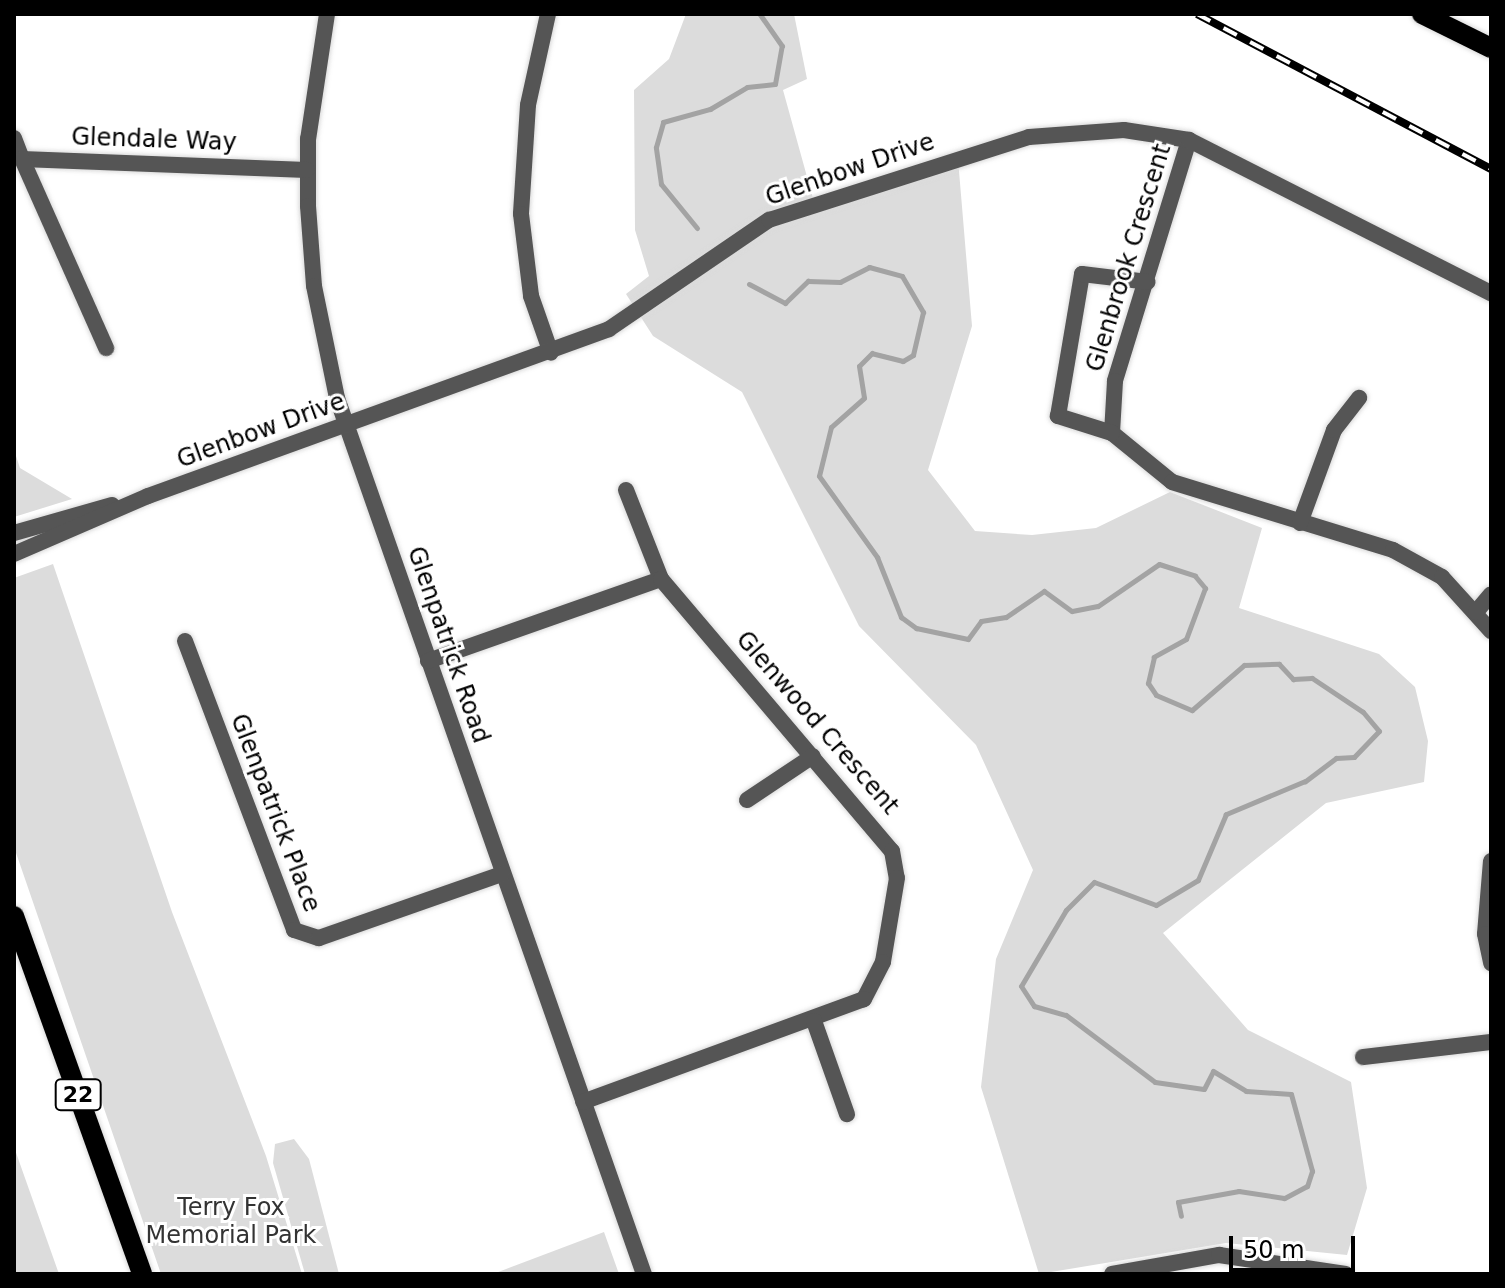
<!DOCTYPE html>
<html>
<head>
<meta charset="utf-8">
<style>
  body { margin:0 }
  #map { position:relative; width:1505px; height:1288px; overflow:hidden; background:#fff; font-family:"DejaVu Sans",sans-serif }
  div>[style] { position:absolute }
  .green>* { inset:0; background:#dcdcdc }
  .stream>* { height:5px; margin:-2.5px; padding:0 2.5px; transform-origin:2.5px; border-radius:2.5px; background:#a3a3a3 }
  .roads { filter:drop-shadow(0 0 2px #dbdbdb) drop-shadow(0 0 2px #dbdbdb) }
  .minor>* { height:16px; margin:-8px; padding:0 8px; transform-origin:8px; border-radius:8px; background:#555 }
  .tertiary>* { height:16px; margin:-8px; padding:0 8px; transform-origin:8px; border-radius:8px; background:#555 }
  .primary>* { height:20px; margin:-10px; padding:0 10px; transform-origin:10px; border-radius:10px; background:#000 }
  .rail>* { height:8px; margin-top:-4px; transform-origin:0; background:repeating-linear-gradient(90deg,#fff 0 15px,#000 0 30px); box-sizing:border-box; border-block:2px solid #000 }
  span { translate:-50% -50%; white-space:nowrap; text-align:center; line-height:1.15; -webkit-text-stroke:6px #fff; paint-order:stroke }
  .shield-label span { padding:2px 6px; background:#fff; border:2px solid; border-radius:6px; -webkit-text-stroke-width:0 }
  .shield-label { font-size:22px; color:#000; font-weight:700 }
  .street-label { font-size:24px; color:#000 }
  .park-label { font-size:24px; color:#333 }
  .frame { position:absolute; inset:0; border:16px solid #000; pointer-events:none }
  .scale { position:absolute; left:1229px; top:1236px; width:126px; height:36px; box-sizing:border-box; border:4px solid #000; border-top:0; padding-left:10px; font-size:24px; line-height:28px; white-space:nowrap; color:#000; -webkit-text-stroke:6px #fff; paint-order:stroke }
</style>
</head>
<body>
<div id="map">
  <div class="green">
    <i style="clip-path:polygon(686px 14px,794px 14px,807px 79px,783px 90px,814px 202px,958px 159px,972px 326px,928px 470px,975px 531px,1032px 535px,1096px 528px,1170px 492px,1262px 528px,1239px 608px,1379px 654px,1415px 687px,1428px 741px,1424px 782px,1326px 803px,1163px 933px,1248px 1030px,1351px 1082px,1367px 1188px,1347px 1255px,1226px 1243px,1039px 1274px,981px 1087px,996px 959px,1033px 870px,976px 745px,859px 626px,742px 392px,653px 336px,626px 294px,649px 276px,635px 230px,634px 90px,669px 59px)"></i>
    <i style="clip-path:polygon(14px 450px,20px 468px,72px 499px,14px 517px)"></i>
    <i style="clip-path:polygon(53px 564px,172px 912px,266px 1156px,302px 1274px,161px 1274px,14px 847px,14px 578px)"></i>
    <i style="clip-path:polygon(294px 1139px,309px 1159px,339px 1274px,305px 1274px,273px 1163px,275px 1144px)"></i>
    <i style="clip-path:polygon(14px 1147px,59px 1274px,14px 1274px)"></i>
    <i style="clip-path:polygon(604px 1232px,619px 1274px,493px 1274px)"></i>
  </div>
  <div class="stream">
    <i style="left:697px;top:228px;width:57px;rotate:-129.3deg"></i>
    <i style="left:661px;top:184px;width:37px;rotate:-98deg"></i>
    <i style="left:656px;top:147px;width:26px;rotate:-74deg"></i>
    <i style="left:663px;top:122px;width:49px;rotate:-15.5deg"></i>
    <i style="left:710px;top:109px;width:43px;rotate:-30.7deg"></i>
    <i style="left:747px;top:87px;width:28px;rotate:-6deg"></i>
    <i style="left:775px;top:84px;width:39px;rotate:-80deg"></i>
    <i style="left:782px;top:46px;width:39px;rotate:-125deg"></i>
    <i style="left:749px;top:284px;width:41px;rotate:27.8deg"></i>
    <i style="left:785px;top:303px;width:32px;rotate:-44deg"></i>
    <i style="left:808px;top:281px;width:32px;rotate:2deg"></i>
    <i style="left:840px;top:282px;width:33px;rotate:-27deg"></i>
    <i style="left:869px;top:267px;width:34px;rotate:15deg"></i>
    <i style="left:902px;top:276px;width:42px;rotate:59.7deg"></i>
    <i style="left:923px;top:312px;width:44px;rotate:103.1deg"></i>
    <i style="left:913px;top:355px;width:12px;rotate:149deg"></i>
    <i style="left:903px;top:361px;width:32px;rotate:-166deg"></i>
    <i style="left:872px;top:353px;width:18px;rotate:135deg"></i>
    <i style="left:859px;top:366px;width:32px;rotate:81deg"></i>
    <i style="left:864px;top:398px;width:44px;rotate:138.7deg"></i>
    <i style="left:831px;top:427px;width:50px;rotate:103.8deg"></i>
    <i style="left:819px;top:476px;width:100px;rotate:54.4deg"></i>
    <i style="left:877px;top:557px;width:65px;rotate:68.2deg"></i>
    <i style="left:901px;top:617px;width:19px;rotate:36deg"></i>
    <i style="left:916px;top:628px;width:53px;rotate:11.9deg"></i>
    <i style="left:968px;top:639px;width:22px;rotate:-54deg"></i>
    <i style="left:981px;top:621px;width:25px;rotate:-9deg"></i>
    <i style="left:1006px;top:617px;width:46px;rotate:-34.4deg"></i>
    <i style="left:1044px;top:591px;width:34px;rotate:36deg"></i>
    <i style="left:1072px;top:611px;width:26px;rotate:-11deg"></i>
    <i style="left:1098px;top:606px;width:74px;rotate:-34.5deg"></i>
    <i style="left:1159px;top:564px;width:38px;rotate:18deg"></i>
    <i style="left:1195px;top:576px;width:16px;rotate:50deg"></i>
    <i style="left:1205px;top:588px;width:54px;rotate:110.4deg"></i>
    <i style="left:1186px;top:639px;width:37px;rotate:151deg"></i>
    <i style="left:1154px;top:657px;width:27px;rotate:103deg"></i>
    <i style="left:1148px;top:683px;width:14px;rotate:56deg"></i>
    <i style="left:1156px;top:695px;width:39px;rotate:23deg"></i>
    <i style="left:1192px;top:710px;width:69px;rotate:-40.9deg"></i>
    <i style="left:1244px;top:665px;width:35px;rotate:-2deg"></i>
    <i style="left:1279px;top:664px;width:21px;rotate:47deg"></i>
    <i style="left:1293px;top:679px;width:19px;rotate:-3deg"></i>
    <i style="left:1312px;top:678px;width:61px;rotate:33.7deg"></i>
    <i style="left:1363px;top:712px;width:25px;rotate:50deg"></i>
    <i style="left:1379px;top:731px;width:36px;rotate:134deg"></i>
    <i style="left:1354px;top:757px;width:18px;rotate:177deg"></i>
    <i style="left:1336px;top:758px;width:39px;rotate:143deg"></i>
    <i style="left:1305px;top:781px;width:86px;rotate:157.3deg"></i>
    <i style="left:1226px;top:814px;width:72px;rotate:113deg"></i>
    <i style="left:1198px;top:880px;width:49px;rotate:149.2deg"></i>
    <i style="left:1156px;top:905px;width:66px;rotate:-159.6deg"></i>
    <i style="left:1094px;top:882px;width:40px;rotate:135deg"></i>
    <i style="left:1066px;top:910px;width:88px;rotate:120.6deg"></i>
    <i style="left:1021px;top:986px;width:24px;rotate:57deg"></i>
    <i style="left:1034px;top:1006px;width:33px;rotate:16deg"></i>
    <i style="left:1066px;top:1015px;width:111px;rotate:37deg"></i>
    <i style="left:1155px;top:1082px;width:49px;rotate:8.1deg"></i>
    <i style="left:1204px;top:1089px;width:20px;rotate:-63deg"></i>
    <i style="left:1213px;top:1071px;width:39px;rotate:31deg"></i>
    <i style="left:1246px;top:1091px;width:45px;rotate:3.8deg"></i>
    <i style="left:1291px;top:1094px;width:80px;rotate:74.7deg"></i>
    <i style="left:1312px;top:1171px;width:16px;rotate:108deg"></i>
    <i style="left:1307px;top:1186px;width:26px;rotate:152deg"></i>
    <i style="left:1284px;top:1198px;width:46px;rotate:-171.2deg"></i>
    <i style="left:1239px;top:1191px;width:62px;rotate:169.8deg"></i>
    <i style="left:1178px;top:1202px;width:14px;rotate:78deg"></i>
  </div>
  <div class="roads">
    <div class="minor">
      <i style="left:327px;top:14px;width:126px;rotate:98.6deg"></i>
      <i style="left:308px;top:139px;width:67px;rotate:90deg"></i>
      <i style="left:308px;top:206px;width:80px;rotate:85.7deg"></i>
      <i style="left:314px;top:286px;width:114px;rotate:78.4deg"></i>
      <i style="left:337px;top:398px;width:928px;rotate:70.69deg"></i>
      <i style="left:548px;top:14px;width:93px;rotate:102.4deg"></i>
      <i style="left:528px;top:105px;width:109px;rotate:93.7deg"></i>
      <i style="left:521px;top:214px;width:83px;rotate:83deg"></i>
      <i style="left:531px;top:296px;width:60px;rotate:70.7deg"></i>
      <i style="left:14px;top:138px;width:22px;rotate:69deg"></i>
      <i style="left:22px;top:159px;width:285px;rotate:2.2deg"></i>
      <i style="left:1189px;top:140px;width:252px;rotate:107.1deg"></i>
      <i style="left:1115px;top:381px;width:52px;rotate:93.3deg"></i>
      <i style="left:1112px;top:433px;width:77px;rotate:39.2deg"></i>
      <i style="left:1172px;top:482px;width:231px;rotate:17.1deg"></i>
      <i style="left:1393px;top:550px;width:56px;rotate:28.9deg"></i>
      <i style="left:1442px;top:577px;width:73px;rotate:47.8deg"></i>
      <i style="left:22px;top:159px;width:207px;rotate:66deg"></i>
      <i style="left:1112px;top:433px;width:57px;rotate:-162.5deg"></i>
      <i style="left:1058px;top:416px;width:144px;rotate:-80.4deg"></i>
      <i style="left:1082px;top:274px;width:66px;rotate:6.9deg"></i>
      <i style="left:626px;top:490px;width:96px;rotate:68.5deg"></i>
      <i style="left:1300px;top:523px;width:99px;rotate:-69.9deg"></i>
      <i style="left:1334px;top:430px;width:41px;rotate:-52deg"></i>
      <i style="left:1476px;top:612px;width:23px;rotate:-50deg"></i>
      <i style="left:185px;top:641px;width:309px;rotate:69.3deg"></i>
      <i style="left:294px;top:930px;width:26px;rotate:18deg"></i>
      <i style="left:319px;top:938px;width:194px;rotate:-19.3deg"></i>
      <i style="left:428px;top:661px;width:247px;rotate:-19.4deg"></i>
      <i style="left:661px;top:579px;width:357px;rotate:49.7deg"></i>
      <i style="left:892px;top:851px;width:27px;rotate:80deg"></i>
      <i style="left:897px;top:878px;width:85px;rotate:99.5deg"></i>
      <i style="left:883px;top:962px;width:42px;rotate:117.2deg"></i>
      <i style="left:864px;top:999px;width:299px;rotate:159.9deg"></i>
      <i style="left:747px;top:800px;width:79px;rotate:-33.7deg"></i>
      <i style="left:1491px;top:861px;width:73px;rotate:94.7deg"></i>
      <i style="left:1485px;top:934px;width:30px;rotate:78deg"></i>
      <i style="left:814px;top:1021px;width:99px;rotate:70.5deg"></i>
      <i style="left:1363px;top:1057px;width:129px;rotate:-6.7deg"></i>
      <i style="left:1112px;top:1274px;width:109px;rotate:-10.1deg"></i>
      <i style="left:1219px;top:1255px;width:128px;rotate:8.5deg"></i>
    </div>
    <div class="tertiary">
      <i style="left:14px;top:533px;width:102px;rotate:-15.9deg"></i>
      <i style="left:14px;top:554px;width:146px;rotate:-23.4deg"></i>
      <i style="left:148px;top:496px;width:490px;rotate:-19.9deg"></i>
      <i style="left:609px;top:329px;width:194px;rotate:-34.3deg"></i>
      <i style="left:769px;top:220px;width:273px;rotate:-17.7deg"></i>
      <i style="left:1029px;top:137px;width:95px;rotate:-4.2deg"></i>
      <i style="left:1124px;top:130px;width:66px;rotate:8.7deg"></i>
      <i style="left:1189px;top:140px;width:339px;rotate:26.9deg"></i>
    </div>
    <div class="primary">
      <i style="left:1422px;top:14px;width:77px;rotate:26.2deg"></i>
      <i style="left:14px;top:916px;width:380px;rotate:70.3deg"></i>
    </div>
  </div>
  <div class="rail">
    <i style="left:1197px;top:14px;width:332px;rotate:27.8deg"></i>
  </div>
  <div class="shield-label">
    <span style="left:78px;top:1095px">22</span>
  </div>
  <div class="street-label">
    <span style="left:154px;top:140px;rotate:2deg">Glendale Way</span>
    <span style="left:850px;top:170px;rotate:-19deg">Glenbow Drive</span>
    <span style="left:1129px;top:258px;rotate:-73deg">Glenbrook Crescent</span>
    <span style="left:261px;top:431px;rotate:-20deg">Glenbow Drive</span>
    <span style="left:448px;top:645px;rotate:71deg">Glenpatrick Road</span>
    <span style="left:817px;top:723px;rotate:49deg">Glenwood Crescent</span>
    <span style="left:275px;top:813px;rotate:69deg">Glenpatrick Place</span>
  </div>
  <div class="park-label">
    <span style="left:231px;top:1222px">Terry Fox<br>Memorial Park</span>
  </div>
  <div class="frame"></div>
  <div class="scale">50 m</div>
</div>
</body>
</html>
